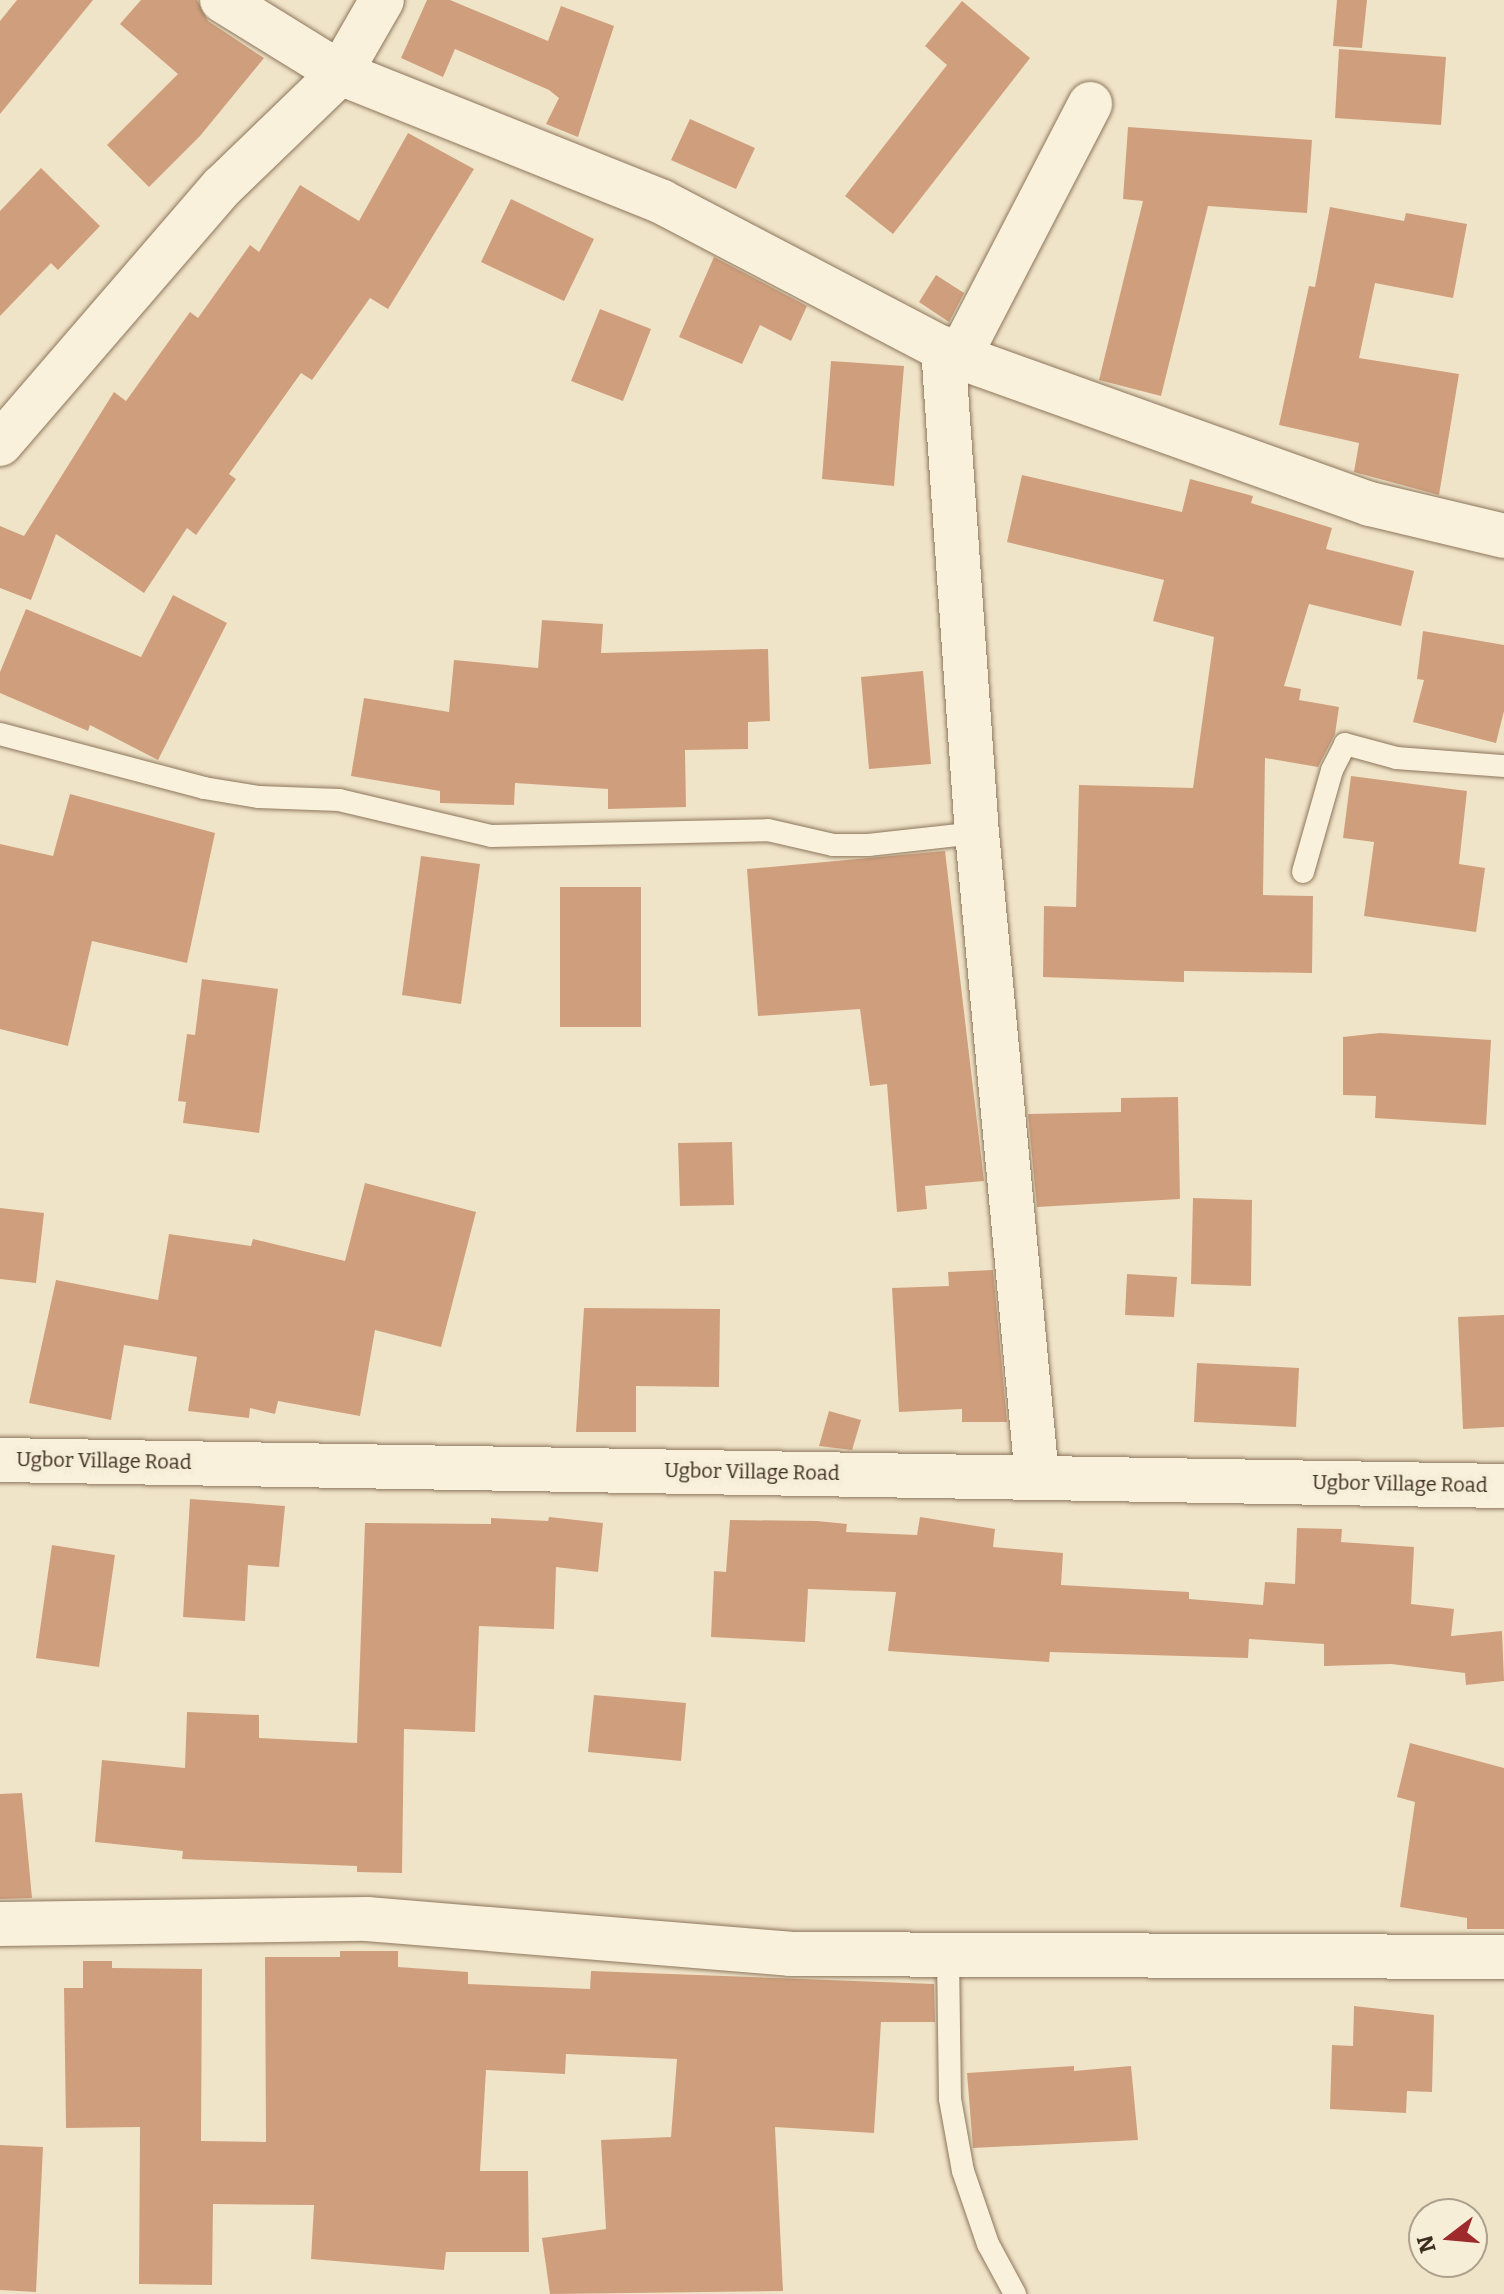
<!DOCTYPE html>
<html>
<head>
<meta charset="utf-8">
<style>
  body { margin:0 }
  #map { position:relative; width:1504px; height:2294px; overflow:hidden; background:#f0e4c8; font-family:Bitter,serif }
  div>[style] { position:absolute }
  .building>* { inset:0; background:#cf9f7d }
  .roads { filter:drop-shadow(0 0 2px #8d765c) drop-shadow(0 0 2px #8d765c) }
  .lane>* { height:22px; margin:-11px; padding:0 11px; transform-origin:11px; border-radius:11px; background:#faf1dc }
  .street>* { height:44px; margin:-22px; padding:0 22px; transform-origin:22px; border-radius:22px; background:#faf1dc }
  .secondary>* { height:44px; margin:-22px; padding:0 22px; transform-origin:22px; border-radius:22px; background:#faf1dc }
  span { translate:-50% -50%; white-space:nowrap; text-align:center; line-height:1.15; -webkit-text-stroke:8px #f7eed8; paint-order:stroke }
  .street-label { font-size:20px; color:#3d2e20 }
  .north { position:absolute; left:1408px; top:2198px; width:80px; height:80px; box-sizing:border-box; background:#f7eed8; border:2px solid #ada18e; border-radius:50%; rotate:254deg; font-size:22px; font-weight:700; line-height:32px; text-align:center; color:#3d2e20 }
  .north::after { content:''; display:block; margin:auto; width:28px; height:36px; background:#9e2a2b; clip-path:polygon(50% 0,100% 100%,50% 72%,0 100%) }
</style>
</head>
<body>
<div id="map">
  <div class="building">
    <i style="clip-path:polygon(17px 0,93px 0,0 114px,0 21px)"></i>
    <i style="clip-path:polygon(141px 0,197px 0,208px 21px,264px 58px,200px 136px,149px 187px,107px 145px,178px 74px,120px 24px)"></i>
    <i style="clip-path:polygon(427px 0,450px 0,548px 41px,561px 6px,614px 26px,578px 137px,546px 124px,559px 98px,549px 90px,455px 49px,443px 77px,401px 58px)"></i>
    <i style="clip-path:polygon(1337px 0,1367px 0,1362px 48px,1333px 46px)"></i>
    <i style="clip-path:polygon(962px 1px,1030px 58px,893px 234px,845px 196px,947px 65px,925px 46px)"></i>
    <i style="clip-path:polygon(1339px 49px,1446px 57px,1441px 125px,1335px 118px)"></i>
    <i style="clip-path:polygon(690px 119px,755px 148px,736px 189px,671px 160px)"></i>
    <i style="clip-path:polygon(1128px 127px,1312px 140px,1307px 213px,1208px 206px,1161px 396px,1099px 380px,1143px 201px,1123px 199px)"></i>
    <i style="clip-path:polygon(408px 133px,474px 169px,388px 309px,370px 298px,312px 380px,301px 373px,229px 474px,236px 479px,196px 535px,187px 528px,144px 593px,56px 534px,31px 600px,0 588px,0 526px,24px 536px,114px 392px,126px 401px,190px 312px,198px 318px,250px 245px,259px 252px,300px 185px,359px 221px)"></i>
    <i style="clip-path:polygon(41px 168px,100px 226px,58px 270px,51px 263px,0 316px,0 211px)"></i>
    <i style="clip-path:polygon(511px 199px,594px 239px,564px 301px,481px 262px)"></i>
    <i style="clip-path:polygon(1330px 207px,1404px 221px,1406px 213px,1467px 224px,1453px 298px,1375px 283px,1359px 358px,1459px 374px,1439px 495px,1354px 472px,1359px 443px,1279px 425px,1309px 286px,1315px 287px)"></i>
    <i style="clip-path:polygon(714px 257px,807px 306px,791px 341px,760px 325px,742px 364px,679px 337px)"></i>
    <i style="clip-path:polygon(936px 275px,964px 293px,949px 322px,919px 302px)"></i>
    <i style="clip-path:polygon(600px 309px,651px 329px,623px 401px,571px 381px)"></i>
    <i style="clip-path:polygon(831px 361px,904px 366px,894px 486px,822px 479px)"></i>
    <i style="clip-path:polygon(1022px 475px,1182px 512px,1190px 479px,1253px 496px,1251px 503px,1332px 528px,1326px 549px,1414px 571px,1401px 626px,1309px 604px,1284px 686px,1301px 689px,1299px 700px,1339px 707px,1335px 734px,1318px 767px,1265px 758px,1263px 895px,1313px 896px,1312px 973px,1184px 971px,1184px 982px,1043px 977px,1044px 906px,1076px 907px,1079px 785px,1193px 788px,1214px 637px,1153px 621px,1164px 580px,1007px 542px)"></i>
    <i style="clip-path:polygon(173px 595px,227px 623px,158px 760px,90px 725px,88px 731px,0 693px,0 672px,26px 609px,141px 657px)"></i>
    <i style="clip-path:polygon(542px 620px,603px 624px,601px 653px,768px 649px,770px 721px,748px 722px,748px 749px,685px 750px,686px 807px,608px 809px,608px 789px,515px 783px,514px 805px,440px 803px,440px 791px,351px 776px,364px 698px,449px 712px,454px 660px,538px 668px)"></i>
    <i style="clip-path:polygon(1423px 631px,1504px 645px,1504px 711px,1496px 743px,1413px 722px,1424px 680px,1417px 679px)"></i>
    <i style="clip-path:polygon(923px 671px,931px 764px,869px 769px,861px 677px)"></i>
    <i style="clip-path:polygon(1351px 776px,1467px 791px,1459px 864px,1485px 868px,1476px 932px,1364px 916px,1374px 842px,1343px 838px)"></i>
    <i style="clip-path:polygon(70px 794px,215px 833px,187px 963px,92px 941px,68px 1046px,0 1029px,0 844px,53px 856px)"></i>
    <i style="clip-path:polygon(945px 851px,984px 1181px,925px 1186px,927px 1209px,897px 1212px,887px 1084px,870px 1086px,860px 1009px,758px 1016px,747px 869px)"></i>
    <i style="clip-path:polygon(421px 856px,480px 864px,461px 1004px,402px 995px)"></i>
    <i style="clip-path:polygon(560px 887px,641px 887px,641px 1027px,560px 1027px)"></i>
    <i style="clip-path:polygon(202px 979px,278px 989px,259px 1133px,183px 1123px,186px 1102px,178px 1101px,187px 1034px,195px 1035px)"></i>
    <i style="clip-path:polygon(1380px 1033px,1491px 1040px,1486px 1125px,1375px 1118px,1376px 1096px,1343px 1095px,1343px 1037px)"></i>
    <i style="clip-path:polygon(1178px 1097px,1180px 1199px,1037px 1207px,1028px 1114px,1121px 1112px,1121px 1098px)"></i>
    <i style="clip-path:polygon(732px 1142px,734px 1205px,680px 1206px,678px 1143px)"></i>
    <i style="clip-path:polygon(365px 1183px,476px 1212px,441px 1347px,375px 1330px,360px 1416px,278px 1401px,275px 1414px,250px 1408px,249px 1418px,188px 1411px,197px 1357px,124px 1345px,111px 1420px,29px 1403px,56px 1280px,158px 1300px,169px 1234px,251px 1246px,253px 1239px,345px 1261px)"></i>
    <i style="clip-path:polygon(1193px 1198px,1252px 1200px,1251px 1286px,1191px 1284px)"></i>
    <i style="clip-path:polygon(0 1208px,44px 1213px,36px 1283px,0 1279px)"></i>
    <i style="clip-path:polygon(993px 1270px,1007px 1422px,962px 1422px,962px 1409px,899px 1412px,892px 1288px,949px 1286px,948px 1272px)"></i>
    <i style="clip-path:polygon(1127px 1274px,1177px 1277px,1174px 1317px,1125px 1315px)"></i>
    <i style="clip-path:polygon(584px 1308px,720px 1309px,719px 1387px,636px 1386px,636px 1432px,576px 1432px)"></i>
    <i style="clip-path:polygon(1504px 1315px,1504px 1427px,1463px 1429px,1458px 1317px)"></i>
    <i style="clip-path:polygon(1197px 1363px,1299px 1368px,1296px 1427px,1194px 1422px)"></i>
    <i style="clip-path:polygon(829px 1411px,861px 1420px,852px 1450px,819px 1446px)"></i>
    <i style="clip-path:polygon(190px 1499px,285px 1506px,279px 1567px,248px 1565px,245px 1621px,183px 1617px)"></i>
    <i style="clip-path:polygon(549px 1517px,603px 1523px,598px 1572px,556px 1567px,554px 1629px,479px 1626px,475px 1732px,404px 1729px,402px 1873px,357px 1872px,357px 1866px,182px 1859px,183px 1851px,95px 1842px,102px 1760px,185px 1768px,187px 1712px,259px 1715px,259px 1738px,357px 1743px,365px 1523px,491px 1524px,491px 1518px,548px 1521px)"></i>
    <i style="clip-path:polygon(920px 1517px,995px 1529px,993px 1547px,1063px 1553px,1061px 1585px,1189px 1592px,1189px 1599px,1263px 1605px,1265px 1582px,1295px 1584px,1297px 1528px,1342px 1529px,1341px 1542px,1414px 1547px,1411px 1604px,1454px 1609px,1451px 1636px,1502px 1631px,1504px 1681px,1466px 1685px,1465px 1673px,1391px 1664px,1324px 1666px,1324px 1644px,1249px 1639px,1248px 1658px,1050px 1652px,1049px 1662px,888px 1651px,896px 1592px,808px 1589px,805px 1642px,711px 1637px,714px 1571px,726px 1572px,730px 1520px,817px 1521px,847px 1524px,846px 1532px,917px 1535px)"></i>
    <i style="clip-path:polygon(52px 1545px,115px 1555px,99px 1667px,36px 1658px)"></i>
    <i style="clip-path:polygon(594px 1695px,686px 1703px,681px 1761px,588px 1752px)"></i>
    <i style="clip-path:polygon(1410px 1743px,1504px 1768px,1504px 1929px,1467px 1929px,1467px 1918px,1400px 1907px,1415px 1802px,1397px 1797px)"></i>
    <i style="clip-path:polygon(22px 1793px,32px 1898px,0 1899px,0 1794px)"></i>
    <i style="clip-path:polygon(340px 1951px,398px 1951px,398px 1967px,468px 1972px,468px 1984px,590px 1989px,591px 1971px,934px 1984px,935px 2022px,881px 2022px,874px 2133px,775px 2127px,783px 2291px,550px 2294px,542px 2238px,606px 2229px,601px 2140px,671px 2137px,677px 2059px,566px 2054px,565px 2074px,486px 2070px,480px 2171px,528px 2171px,529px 2252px,446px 2252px,444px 2270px,311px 2259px,314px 2205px,213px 2204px,212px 2285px,139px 2284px,140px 2127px,66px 2128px,64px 1988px,83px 1988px,83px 1961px,112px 1961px,112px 1968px,202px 1969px,201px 2141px,266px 2142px,265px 1957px,340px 1957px)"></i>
    <i style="clip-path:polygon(1354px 2006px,1434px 2015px,1432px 2092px,1407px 2091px,1406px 2113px,1330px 2109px,1332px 2045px,1353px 2046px)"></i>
    <i style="clip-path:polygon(1074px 2066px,1074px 2071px,1131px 2066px,1138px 2140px,973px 2148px,967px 2073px)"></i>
    <i style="clip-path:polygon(0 2145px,43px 2147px,36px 2292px,0 2290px)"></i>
  </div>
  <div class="roads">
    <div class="lane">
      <i style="left:0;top:734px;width:211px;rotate:14.8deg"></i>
      <i style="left:204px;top:788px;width:56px;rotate:9.3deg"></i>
      <i style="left:259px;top:797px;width:80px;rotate:2.1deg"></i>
      <i style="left:339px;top:800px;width:156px;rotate:13.3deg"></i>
      <i style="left:491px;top:836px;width:277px;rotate:-1.2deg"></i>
      <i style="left:768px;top:830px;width:67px;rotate:13deg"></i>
      <i style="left:833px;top:845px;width:35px"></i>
      <i style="left:868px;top:845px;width:110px;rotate:-6.3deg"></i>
      <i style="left:1303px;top:872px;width:106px;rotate:-74.1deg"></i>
      <i style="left:1332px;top:770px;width:29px;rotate:-63deg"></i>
      <i style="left:1345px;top:744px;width:54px;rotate:15.1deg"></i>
      <i style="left:1397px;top:758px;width:107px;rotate:4.3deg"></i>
      <i style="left:948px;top:1956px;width:143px;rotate:89.2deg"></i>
      <i style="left:950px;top:2099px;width:73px;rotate:79.8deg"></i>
      <i style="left:963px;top:2171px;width:77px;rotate:71.1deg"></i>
      <i style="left:988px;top:2244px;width:57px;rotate:61.6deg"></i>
    </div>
    <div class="street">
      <i style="left:222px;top:0;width:139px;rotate:31.7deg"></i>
      <i style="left:340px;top:73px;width:347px;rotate:21.8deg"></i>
      <i style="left:662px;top:202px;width:335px;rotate:27.6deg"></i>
      <i style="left:959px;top:357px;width:436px;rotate:19.7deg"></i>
      <i style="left:1370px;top:504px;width:138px;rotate:13.4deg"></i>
      <i style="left:943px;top:348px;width:486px;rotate:86deg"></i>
      <i style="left:977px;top:833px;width:647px;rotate:84.68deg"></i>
      <i style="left:959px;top:357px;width:285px;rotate:-62.6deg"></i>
      <i style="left:0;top:444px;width:340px;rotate:-49.2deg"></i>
      <i style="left:222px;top:187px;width:164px;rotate:-44deg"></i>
      <i style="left:340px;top:73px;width:84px;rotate:-60.1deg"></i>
      <i style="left:0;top:1924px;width:367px;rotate:-0.8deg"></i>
      <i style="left:367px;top:1919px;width:424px;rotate:4.7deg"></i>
      <i style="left:790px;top:1954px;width:714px;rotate:0.24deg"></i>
    </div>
    <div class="secondary">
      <i style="left:0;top:1460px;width:1504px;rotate:0.99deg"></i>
    </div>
  </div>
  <div class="street-label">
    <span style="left:104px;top:1461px;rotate:1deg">Ugbor Village Road</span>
    <span style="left:752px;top:1472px;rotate:1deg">Ugbor Village Road</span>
    <span style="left:1400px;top:1484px;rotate:1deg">Ugbor Village Road</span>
  </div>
  <div class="north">N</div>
</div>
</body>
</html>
